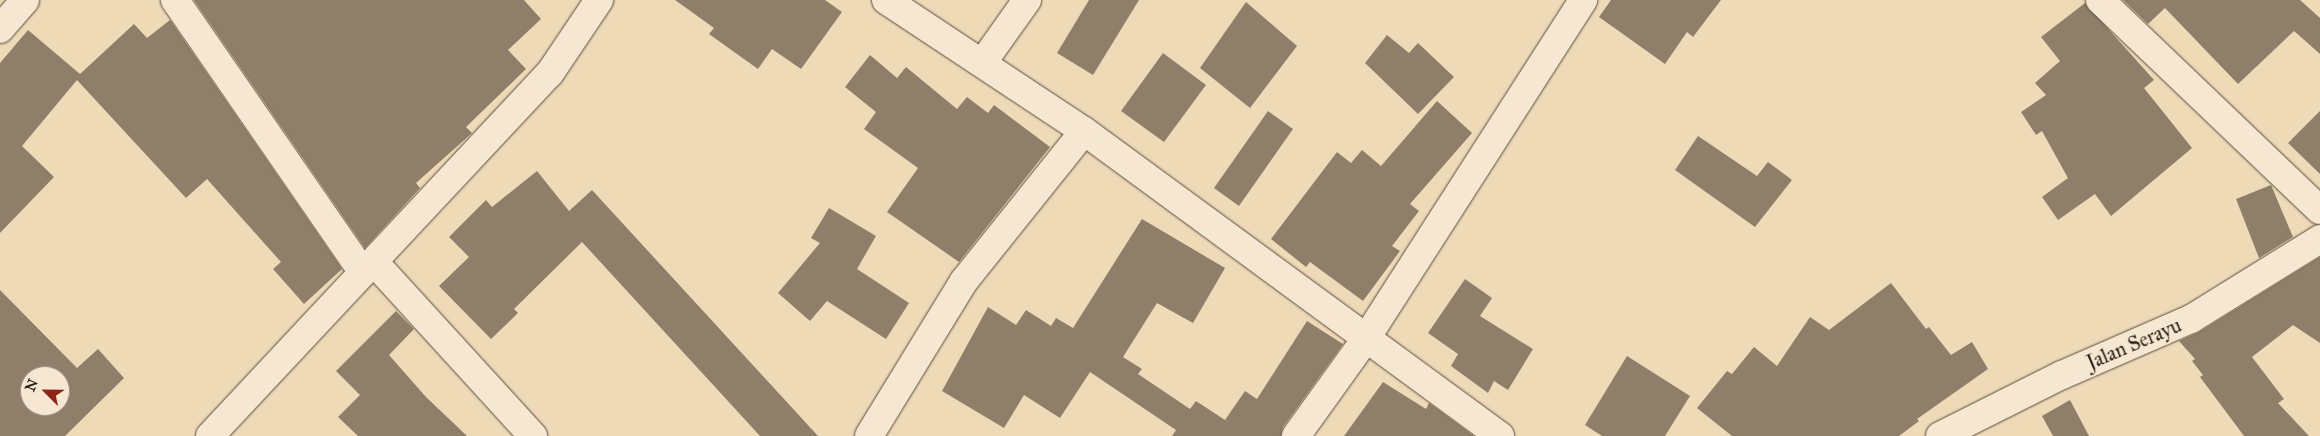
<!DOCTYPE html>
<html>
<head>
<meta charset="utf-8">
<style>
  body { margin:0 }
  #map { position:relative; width:2320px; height:436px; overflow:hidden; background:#efdab8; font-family:"IM FELL Great Primer",serif }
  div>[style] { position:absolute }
  .building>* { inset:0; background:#8f7f6a }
  .roads { filter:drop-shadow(0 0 1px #594c3e) drop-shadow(0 0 1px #594c3e) }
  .minor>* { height:28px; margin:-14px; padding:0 14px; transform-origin:14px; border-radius:14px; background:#f5e7d1 }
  span { translate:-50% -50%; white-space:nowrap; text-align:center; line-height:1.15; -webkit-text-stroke:4px #f5e7d1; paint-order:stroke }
  .street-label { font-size:20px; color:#271d16 }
  .north { position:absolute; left:20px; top:366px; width:50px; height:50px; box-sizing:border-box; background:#f5e7d1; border:1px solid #a39686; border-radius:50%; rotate:293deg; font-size:14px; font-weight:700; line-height:20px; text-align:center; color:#271d16 }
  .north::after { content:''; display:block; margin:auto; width:18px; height:22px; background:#8f2418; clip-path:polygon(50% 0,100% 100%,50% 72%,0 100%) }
</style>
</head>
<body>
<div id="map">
  <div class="building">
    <i style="clip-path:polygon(194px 0,524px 0,541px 19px,508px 50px,526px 69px,466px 127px,472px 133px,416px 183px,420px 188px,365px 248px)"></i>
    <i style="clip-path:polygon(675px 0,825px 0,842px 12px,801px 69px,772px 49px,758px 69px,709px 34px,714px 28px)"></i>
    <i style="clip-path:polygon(1089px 0,1139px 0,1093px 75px,1057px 53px)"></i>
    <i style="clip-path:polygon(1611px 0,1721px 0,1693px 37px,1687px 32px,1665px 64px,1599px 17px)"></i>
    <i style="clip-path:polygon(2123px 0,2300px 0,2320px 18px,2320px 54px,2294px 31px,2238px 84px,2165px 8px,2148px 24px)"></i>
    <i style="clip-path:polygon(1246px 2px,1297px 46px,1250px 108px,1200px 68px)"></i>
    <i style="clip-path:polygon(2085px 3px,2154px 80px,2144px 88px,2192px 148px,2111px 216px,2095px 194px,2058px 220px,2042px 197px,2068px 178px,2042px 131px,2036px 135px,2021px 112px,2046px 95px,2035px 83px,2060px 61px,2041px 37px)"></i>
    <i style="clip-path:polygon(170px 20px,342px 269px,304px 304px,273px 269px,281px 262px,207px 179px,186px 198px,77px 80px,22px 146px,54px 177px,0 233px,0 63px,28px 30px,80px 74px,134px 24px,147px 38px)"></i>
    <i style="clip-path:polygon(1387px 35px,1409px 53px,1418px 43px,1454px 77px,1418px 114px,1365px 63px)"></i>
    <i style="clip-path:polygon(1163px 53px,1206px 85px,1164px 142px,1121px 111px)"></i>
    <i style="clip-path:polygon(870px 55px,897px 78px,906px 67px,957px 109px,967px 97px,988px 113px,994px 105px,1050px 147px,959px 262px,887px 212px,918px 168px,864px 129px,876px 112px,845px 87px)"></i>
    <i style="clip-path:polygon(1437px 101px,1472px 133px,1410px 204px,1419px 211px,1392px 246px,1400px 251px,1363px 301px,1310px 262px,1306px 267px,1271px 239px,1337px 152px,1351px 163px,1362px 150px,1381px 166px)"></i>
    <i style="clip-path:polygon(1268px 111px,1293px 129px,1239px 206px,1214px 188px)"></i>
    <i style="clip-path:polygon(2320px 111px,2320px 174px,2288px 143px)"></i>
    <i style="clip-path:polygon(1698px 136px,1757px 176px,1768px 162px,1792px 180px,1755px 227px,1675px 170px)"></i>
    <i style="clip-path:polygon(537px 171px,569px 211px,592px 190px,818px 436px,760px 436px,582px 242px,514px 309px,518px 313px,491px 339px,439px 286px,469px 257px,449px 237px,486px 200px,492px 207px)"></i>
    <i style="clip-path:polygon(2271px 185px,2293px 237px,2259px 258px,2236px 199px)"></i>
    <i style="clip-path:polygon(829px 208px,876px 236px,857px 269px,909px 303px,886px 339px,827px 301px,810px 321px,778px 293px,820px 243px,811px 238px)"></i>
    <i style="clip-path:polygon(1142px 219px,1225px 268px,1193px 323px,1157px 303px,1123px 357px,1142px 369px,1138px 374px,1190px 409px,1196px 401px,1225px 420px,1245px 391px,1257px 399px,1307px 321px,1343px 344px,1283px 427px,1281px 436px,1172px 436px,1176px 430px,1090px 372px,1060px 418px,1024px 395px,1004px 428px,942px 391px,988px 307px,1016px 325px,1026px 310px,1051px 326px,1056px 318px,1073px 328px)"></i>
    <i style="clip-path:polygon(2320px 257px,2320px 343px,2293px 325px,2252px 357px,2284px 399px,2278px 403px,2309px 436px,2244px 436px,2200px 377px,2203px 375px,2192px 361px,2195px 359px,2179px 341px,2199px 332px)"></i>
    <i style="clip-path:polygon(1465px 279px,1492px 298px,1480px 316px,1533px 349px,1508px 390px,1494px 381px,1488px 393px,1451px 366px,1458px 354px,1428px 333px)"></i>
    <i style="clip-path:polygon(1891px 283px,1926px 329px,1929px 327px,1951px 355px,1972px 342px,1988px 369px,1917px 419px,1919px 421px,1899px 436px,1732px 436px,1697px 408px,1727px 371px,1732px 374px,1754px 347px,1777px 366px,1810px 317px,1829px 330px)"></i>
    <i style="clip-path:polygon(evenodd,0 290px,77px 368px,98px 349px,124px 378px,65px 436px,0 436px,0 290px,30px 376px,60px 376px,60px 406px,30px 406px,30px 376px)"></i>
    <i style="clip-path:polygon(396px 311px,414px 329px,389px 355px,426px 397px,467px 436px,358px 436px,338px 417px,360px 395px,336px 371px)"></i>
    <i style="clip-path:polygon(1627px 356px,1690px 396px,1665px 436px,1602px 436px,1585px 425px)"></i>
    <i style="clip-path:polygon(1383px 382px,1426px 409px,1429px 403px,1474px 436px,1344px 436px)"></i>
    <i style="clip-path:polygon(2070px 400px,2089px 436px,2053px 436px,2042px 416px)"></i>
  </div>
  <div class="roads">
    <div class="minor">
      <i style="left:175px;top:0;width:331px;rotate:55.4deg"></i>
      <i style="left:886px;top:0;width:237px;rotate:33.5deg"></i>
      <i style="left:1084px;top:131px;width:516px;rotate:36.25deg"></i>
      <i style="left:2100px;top:0;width:304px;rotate:43.7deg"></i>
      <i style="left:0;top:29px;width:38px;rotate:-49deg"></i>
      <i style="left:983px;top:62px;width:76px;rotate:-54.6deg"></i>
      <i style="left:374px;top:262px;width:236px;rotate:47.6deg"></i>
      <i style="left:210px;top:436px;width:497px;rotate:-46.9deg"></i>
      <i style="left:550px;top:73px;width:88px;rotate:-56.1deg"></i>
      <i style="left:869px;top:436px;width:182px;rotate:-58.5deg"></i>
      <i style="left:964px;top:281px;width:192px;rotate:-51.3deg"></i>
      <i style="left:1296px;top:436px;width:118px;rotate:-54.3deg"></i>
      <i style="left:1365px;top:340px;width:404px;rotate:-57.3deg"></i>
      <i style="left:1940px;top:436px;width:136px;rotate:-26.6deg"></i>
      <i style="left:2062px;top:375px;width:141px;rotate:-23.5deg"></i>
      <i style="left:2191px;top:319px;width:152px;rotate:-31.8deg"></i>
    </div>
  </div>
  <div class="street-label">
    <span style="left:2134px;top:344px;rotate:-23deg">Jalan Serayu</span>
  </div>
  <div class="north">N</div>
</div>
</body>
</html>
